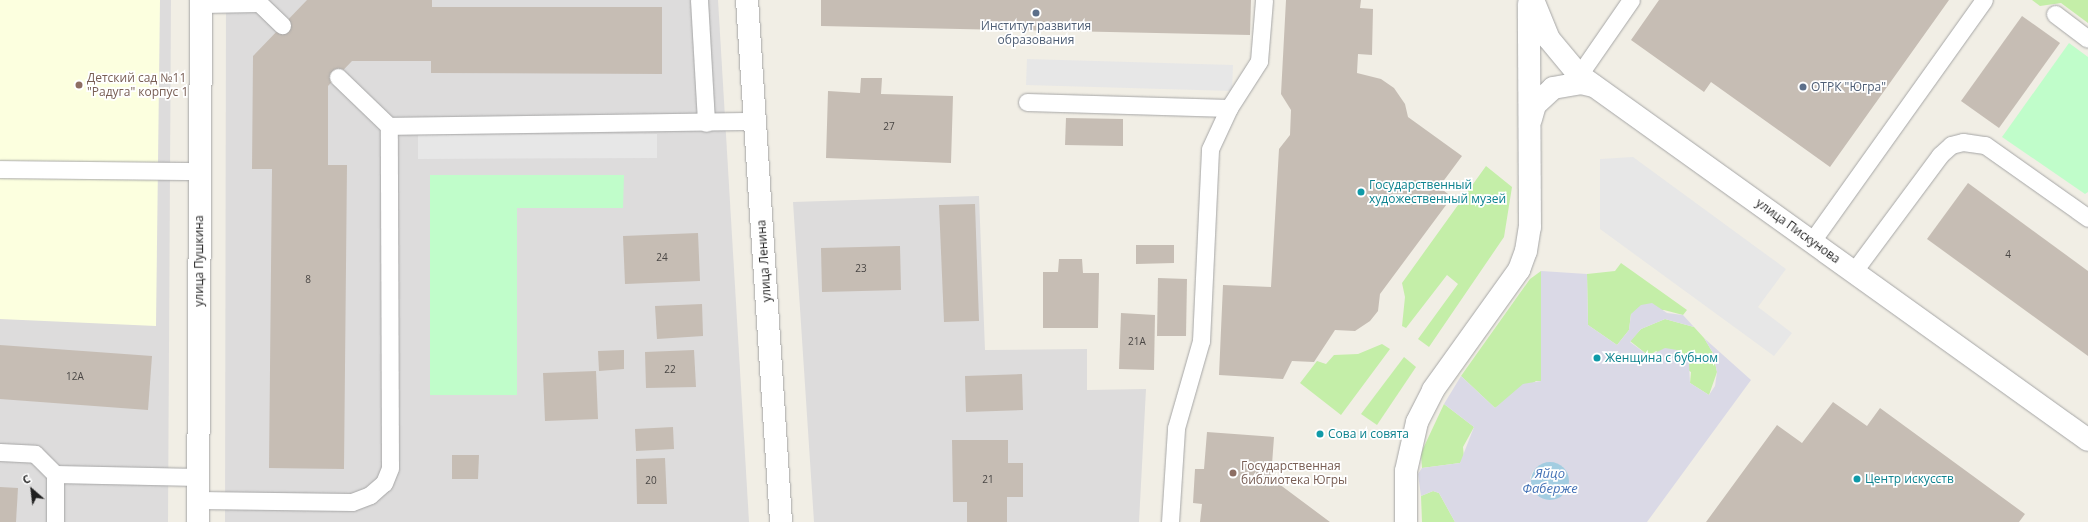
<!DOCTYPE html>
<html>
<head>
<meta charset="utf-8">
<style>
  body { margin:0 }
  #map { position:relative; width:2088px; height:522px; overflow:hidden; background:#f1eee5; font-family:"Open Sans",sans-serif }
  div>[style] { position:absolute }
  .residential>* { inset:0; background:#dddcdc }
  .education>* { inset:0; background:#fcffdf }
  .grass>* { inset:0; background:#c4eea8 }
  .park>* { inset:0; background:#c0fdca }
  .parking>* { inset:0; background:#e7e7e7 }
  .plaza>* { inset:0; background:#dad9e6 }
  .water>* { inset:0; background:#a3cde1 }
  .round { border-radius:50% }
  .building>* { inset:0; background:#c6bdb4 }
  .roads { filter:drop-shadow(0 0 1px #a6a6a6) drop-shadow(0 0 1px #a6a6a6) }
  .service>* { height:17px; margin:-8.5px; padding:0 8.5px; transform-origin:8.5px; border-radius:8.5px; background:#fff }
  .minor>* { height:22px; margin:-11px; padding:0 11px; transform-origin:11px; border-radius:11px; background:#fff }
  .dots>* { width:11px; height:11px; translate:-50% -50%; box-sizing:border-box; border:2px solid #fff; border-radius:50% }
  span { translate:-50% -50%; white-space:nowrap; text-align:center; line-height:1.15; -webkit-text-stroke:3.5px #fff; paint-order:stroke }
  .number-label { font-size:10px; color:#494644 }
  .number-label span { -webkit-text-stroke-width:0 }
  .service-label { font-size:12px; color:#4e5e75 }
  .left { translate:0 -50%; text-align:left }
  .education-label { font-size:12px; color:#785e54 }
  .culture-label { font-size:12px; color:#0d838f }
  .street-label { font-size:12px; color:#1f1f1f }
  .water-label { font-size:13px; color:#4573b6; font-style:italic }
  .north { position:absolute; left:12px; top:470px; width:40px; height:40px; -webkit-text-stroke:3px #fff; paint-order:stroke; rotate:332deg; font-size:11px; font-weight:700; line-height:16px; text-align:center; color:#1f1f1f }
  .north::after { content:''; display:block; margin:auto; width:14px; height:18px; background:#1f1f1f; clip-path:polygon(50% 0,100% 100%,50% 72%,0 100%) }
</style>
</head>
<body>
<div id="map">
  <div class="residential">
    <i style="clip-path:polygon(0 0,171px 0,168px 522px,0 522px)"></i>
    <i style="clip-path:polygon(226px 0,718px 0,749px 522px,225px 522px)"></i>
    <i style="clip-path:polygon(979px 196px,985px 350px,1087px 349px,1087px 390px,1146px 389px,1139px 522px,814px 522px,793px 202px)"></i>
  </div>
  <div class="education">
    <i style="clip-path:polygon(0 0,160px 0,156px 326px,0 319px)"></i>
  </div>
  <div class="grass">
    <i style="clip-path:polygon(2032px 0,2088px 0,2088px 23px,2061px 3px,2040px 6px)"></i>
    <i style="clip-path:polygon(1486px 166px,1512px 187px,1504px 237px,1429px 347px,1418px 339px,1458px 284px,1447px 275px,1406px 328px,1402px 326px,1405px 297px,1402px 283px)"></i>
    <i style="clip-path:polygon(1621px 263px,1687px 310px,1683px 315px,1664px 310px,1631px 314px,1629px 330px,1617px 345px,1588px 325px,1587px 274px,1615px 271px)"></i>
    <i style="clip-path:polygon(1541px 271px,1541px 381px,1536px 381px,1495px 408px,1461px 376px,1530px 279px)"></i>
    <i style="clip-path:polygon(1665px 319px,1694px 327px,1704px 338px,1713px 353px,1717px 372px,1709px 395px,1690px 383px,1691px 372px,1656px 351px,1649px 356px,1630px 341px,1641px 329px)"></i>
    <i style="clip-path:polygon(1382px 344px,1390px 349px,1341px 415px,1300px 383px,1317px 361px,1326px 364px,1334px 355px,1358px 354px)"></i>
    <i style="clip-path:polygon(1404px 357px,1416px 367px,1377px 425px,1361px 414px)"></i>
    <i style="clip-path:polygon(1444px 404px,1474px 427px,1463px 447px,1464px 458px,1460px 463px,1422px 468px,1421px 453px)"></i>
    <i style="clip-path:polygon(1433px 491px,1439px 493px,1455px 522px,1422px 522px,1421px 496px)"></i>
  </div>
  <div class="park">
    <i style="clip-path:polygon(2069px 43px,2088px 57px,2088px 192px,2085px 194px,2002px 137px)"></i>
    <i style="clip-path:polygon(430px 175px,624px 175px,623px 208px,517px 208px,517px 395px,430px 395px)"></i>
  </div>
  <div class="parking">
    <i style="clip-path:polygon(1027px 59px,1233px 65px,1232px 91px,1026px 85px)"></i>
    <i style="clip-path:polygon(657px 134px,657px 158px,418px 159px,418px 135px)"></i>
    <i style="clip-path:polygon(1633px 157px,1786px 269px,1758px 307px,1792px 333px,1774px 356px,1600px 229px,1600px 159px)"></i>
  </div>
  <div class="plaza">
    <i style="clip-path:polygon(evenodd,1541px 271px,1587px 274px,1588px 325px,1617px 345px,1629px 330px,1631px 314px,1641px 305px,1652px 303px,1667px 313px,1683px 315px,1694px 327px,1665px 319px,1641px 329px,1630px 342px,1649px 356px,1665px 348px,1677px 350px,1689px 363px,1690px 383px,1709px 395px,1715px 386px,1717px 372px,1713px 353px,1704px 338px,1751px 380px,1647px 522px,1455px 522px,1439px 493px,1433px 491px,1421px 496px,1418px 474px,1422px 468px,1460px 463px,1474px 427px,1444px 404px,1461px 376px,1495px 408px,1523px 384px,1541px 381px,1541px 271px,1555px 463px,1563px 467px,1569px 486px,1562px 496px,1550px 500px,1530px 478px,1533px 471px,1555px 463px)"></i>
  </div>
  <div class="water">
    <i class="round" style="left:1531px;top:462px;width:38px;height:38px"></i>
  </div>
  <div class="building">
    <i style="clip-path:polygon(307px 0,432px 0,432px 7px,662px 7px,662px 74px,431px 73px,431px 61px,352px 61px,328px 86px,328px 165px,347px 165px,344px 469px,269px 468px,272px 169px,252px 169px,253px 56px)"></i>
    <i style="clip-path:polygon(821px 0,1251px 0,1250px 35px,821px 26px)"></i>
    <i style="clip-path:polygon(1286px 0,1361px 0,1360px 8px,1373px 9px,1372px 55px,1358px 54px,1357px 73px,1381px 79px,1394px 88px,1405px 104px,1408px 117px,1462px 156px,1439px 187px,1452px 197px,1380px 294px,1378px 311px,1370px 321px,1355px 331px,1335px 330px,1314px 362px,1292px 361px,1283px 379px,1219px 375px,1223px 285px,1271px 287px,1279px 149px,1290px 135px,1291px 110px,1281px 94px)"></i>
    <i style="clip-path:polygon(1659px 0,1949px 0,1830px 167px,1711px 82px,1704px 92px,1631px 40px)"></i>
    <i style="clip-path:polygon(2022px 16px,2060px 43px,1999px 128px,1961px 101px)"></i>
    <i style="clip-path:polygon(861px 78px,882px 78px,881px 94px,953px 96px,951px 163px,826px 158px,828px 91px,860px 93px)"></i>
    <i style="clip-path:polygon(1066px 118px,1123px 119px,1123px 146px,1065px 145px)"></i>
    <i style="clip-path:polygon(1968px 183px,2088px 271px,2088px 356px,1927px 239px)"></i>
    <i style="clip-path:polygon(975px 204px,979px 321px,944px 322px,939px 205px)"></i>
    <i style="clip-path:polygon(698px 233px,700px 281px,625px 284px,623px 236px)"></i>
    <i style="clip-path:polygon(1136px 245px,1174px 245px,1174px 263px,1136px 264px)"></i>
    <i style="clip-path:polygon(900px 246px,901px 290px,822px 292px,821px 248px)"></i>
    <i style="clip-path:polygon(1059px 259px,1082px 259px,1083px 273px,1099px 273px,1098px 328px,1043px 328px,1043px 272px,1058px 272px)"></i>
    <i style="clip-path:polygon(1158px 278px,1187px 279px,1186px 336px,1157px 336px)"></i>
    <i style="clip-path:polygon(702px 304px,703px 336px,657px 339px,655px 306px)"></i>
    <i style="clip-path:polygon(1121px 313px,1155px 315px,1154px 370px,1119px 369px)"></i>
    <i style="clip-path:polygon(0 345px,152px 356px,148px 410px,0 399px)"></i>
    <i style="clip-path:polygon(624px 350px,624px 369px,599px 371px,598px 351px)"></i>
    <i style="clip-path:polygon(694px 350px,696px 387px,646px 388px,645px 352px)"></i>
    <i style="clip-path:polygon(596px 371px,598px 419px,545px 421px,543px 373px)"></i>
    <i style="clip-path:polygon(1022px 374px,1023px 410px,966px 412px,965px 376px)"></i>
    <i style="clip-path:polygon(1833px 402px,1867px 426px,1880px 408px,2025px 514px,2019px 522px,1706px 522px,1777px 425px,1802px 443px)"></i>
    <i style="clip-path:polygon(673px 427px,674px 449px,636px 451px,635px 429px)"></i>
    <i style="clip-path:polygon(1207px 432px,1274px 437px,1271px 478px,1330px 522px,1200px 522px,1202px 504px,1193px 503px,1195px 469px,1204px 469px)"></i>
    <i style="clip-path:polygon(952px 440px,1008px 440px,1008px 463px,1023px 463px,1023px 497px,1007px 497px,1007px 522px,967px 522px,967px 502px,953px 502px)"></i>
    <i style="clip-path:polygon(452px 455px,479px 455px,478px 479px,452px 479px)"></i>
    <i style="clip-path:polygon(665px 458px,667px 504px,637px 504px,636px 459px)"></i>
    <i style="clip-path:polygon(0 487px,18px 488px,16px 522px,0 522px)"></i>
  </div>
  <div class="roads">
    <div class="service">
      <i style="left:699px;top:0;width:123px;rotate:86.7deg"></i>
      <i style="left:201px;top:4px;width:58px;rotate:-1deg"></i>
      <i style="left:259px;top:3px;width:32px;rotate:44deg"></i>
      <i style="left:2055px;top:14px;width:41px;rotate:37.1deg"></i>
      <i style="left:1579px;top:75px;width:91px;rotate:-55.3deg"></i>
      <i style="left:338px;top:77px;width:71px;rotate:43.9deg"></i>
      <i style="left:1027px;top:102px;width:202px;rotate:1.7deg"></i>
      <i style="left:0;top:169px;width:200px;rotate:0.6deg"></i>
      <i style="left:1812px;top:241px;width:296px;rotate:-54.5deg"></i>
      <i style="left:1854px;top:271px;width:144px;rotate:-53.4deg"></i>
      <i style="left:1940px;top:155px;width:15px;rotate:-42deg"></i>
      <i style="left:1951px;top:145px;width:12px;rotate:-14deg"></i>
      <i style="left:1963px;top:142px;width:22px;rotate:8deg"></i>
      <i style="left:1985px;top:145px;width:126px;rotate:35.3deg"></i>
      <i style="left:0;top:452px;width:35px;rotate:3deg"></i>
      <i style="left:35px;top:454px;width:28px;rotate:45deg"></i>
      <i style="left:55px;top:474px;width:143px;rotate:1.2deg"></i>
      <i style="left:198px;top:500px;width:154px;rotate:0.7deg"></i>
      <i style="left:352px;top:502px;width:19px;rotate:-21deg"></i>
      <i style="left:370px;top:495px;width:18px;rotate:-41deg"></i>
      <i style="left:384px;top:483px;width:16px;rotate:-68deg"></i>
      <i style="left:390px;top:468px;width:342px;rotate:-90.2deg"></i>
      <i style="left:389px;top:126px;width:366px;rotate:-0.8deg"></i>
      <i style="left:55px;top:522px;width:48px;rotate:-90deg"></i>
      <i style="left:1170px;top:522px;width:94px;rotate:-86.3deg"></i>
      <i style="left:1176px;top:428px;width:91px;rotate:-74deg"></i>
      <i style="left:1201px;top:341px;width:192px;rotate:-87.3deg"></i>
      <i style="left:1210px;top:149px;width:45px;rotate:-65.1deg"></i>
      <i style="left:1229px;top:108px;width:56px;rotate:-57.4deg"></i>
      <i style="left:1259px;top:61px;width:61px;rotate:-85.3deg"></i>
    </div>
    <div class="minor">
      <i style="left:747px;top:0;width:523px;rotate:86.27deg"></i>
      <i style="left:1533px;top:0;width:42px;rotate:67.7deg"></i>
      <i style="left:1549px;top:39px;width:47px;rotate:50.2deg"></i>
      <i style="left:1579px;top:75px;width:626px;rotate:35.64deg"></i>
      <i style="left:1531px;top:119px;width:15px;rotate:-74deg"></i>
      <i style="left:1535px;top:105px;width:25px;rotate:-43deg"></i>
      <i style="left:1553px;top:88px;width:28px;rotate:-10deg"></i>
      <i style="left:1581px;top:83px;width:13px;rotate:13deg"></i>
      <i style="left:198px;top:522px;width:522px;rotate:-89.67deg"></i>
      <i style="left:1406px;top:522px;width:51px;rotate:-90deg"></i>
      <i style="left:1406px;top:471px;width:50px;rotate:-77.3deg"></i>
      <i style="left:1417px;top:422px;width:36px;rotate:-63deg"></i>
      <i style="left:1433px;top:390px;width:148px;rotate:-54.4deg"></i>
      <i style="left:1519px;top:270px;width:20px;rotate:-70deg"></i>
      <i style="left:1526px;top:251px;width:24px;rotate:-81deg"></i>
      <i style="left:1530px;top:227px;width:223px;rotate:-90.3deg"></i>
    </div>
  </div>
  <div class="dots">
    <i style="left:1036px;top:13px;background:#5c6f8a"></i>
    <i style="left:79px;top:85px;background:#8d6e63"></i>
    <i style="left:1803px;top:87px;background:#5c6f8a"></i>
    <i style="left:1361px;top:192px;background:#0f9aa8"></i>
    <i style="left:1597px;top:358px;background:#0f9aa8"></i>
    <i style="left:1320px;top:434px;background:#0f9aa8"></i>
    <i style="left:1233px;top:473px;background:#8d6e63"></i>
    <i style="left:1857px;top:479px;background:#0f9aa8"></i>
  </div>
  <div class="number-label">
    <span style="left:889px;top:127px">27</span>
    <span style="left:2008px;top:255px">4</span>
    <span style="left:662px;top:258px">24</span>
    <span style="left:861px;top:269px">23</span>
    <span style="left:308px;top:280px">8</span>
    <span style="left:1137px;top:342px">21А</span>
    <span style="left:670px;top:370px">22</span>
    <span style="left:75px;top:377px">12А</span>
    <span style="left:988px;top:480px">21</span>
    <span style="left:651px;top:481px">20</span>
  </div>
  <div class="service-label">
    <span style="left:1036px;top:33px">Институт развития<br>образования</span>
    <span class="left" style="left:1811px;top:87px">ОТРК "Югра"</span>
  </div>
  <div class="education-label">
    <span class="left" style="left:87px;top:85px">Детский сад №11<br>"Радуга" корпус 1</span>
    <span class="left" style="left:1241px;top:473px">Государственная<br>библиотека Югры</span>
  </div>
  <div class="culture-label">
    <span class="left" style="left:1369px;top:192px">Государственный<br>художественный музей</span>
    <span class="left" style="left:1605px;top:358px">Женщина с бубном</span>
    <span class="left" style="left:1328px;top:434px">Сова и совята</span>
    <span class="left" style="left:1865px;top:479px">Центр искусств</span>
  </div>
  <div class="street-label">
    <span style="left:1798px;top:231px;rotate:36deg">улица Пискунова</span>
    <span style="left:199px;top:261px;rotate:-90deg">улица Пушкина</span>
    <span style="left:764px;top:261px;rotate:-94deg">улица Ленина</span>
  </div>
  <div class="water-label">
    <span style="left:1550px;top:481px">Яйцо<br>Фаберже</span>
  </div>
  <div class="north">С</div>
</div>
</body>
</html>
